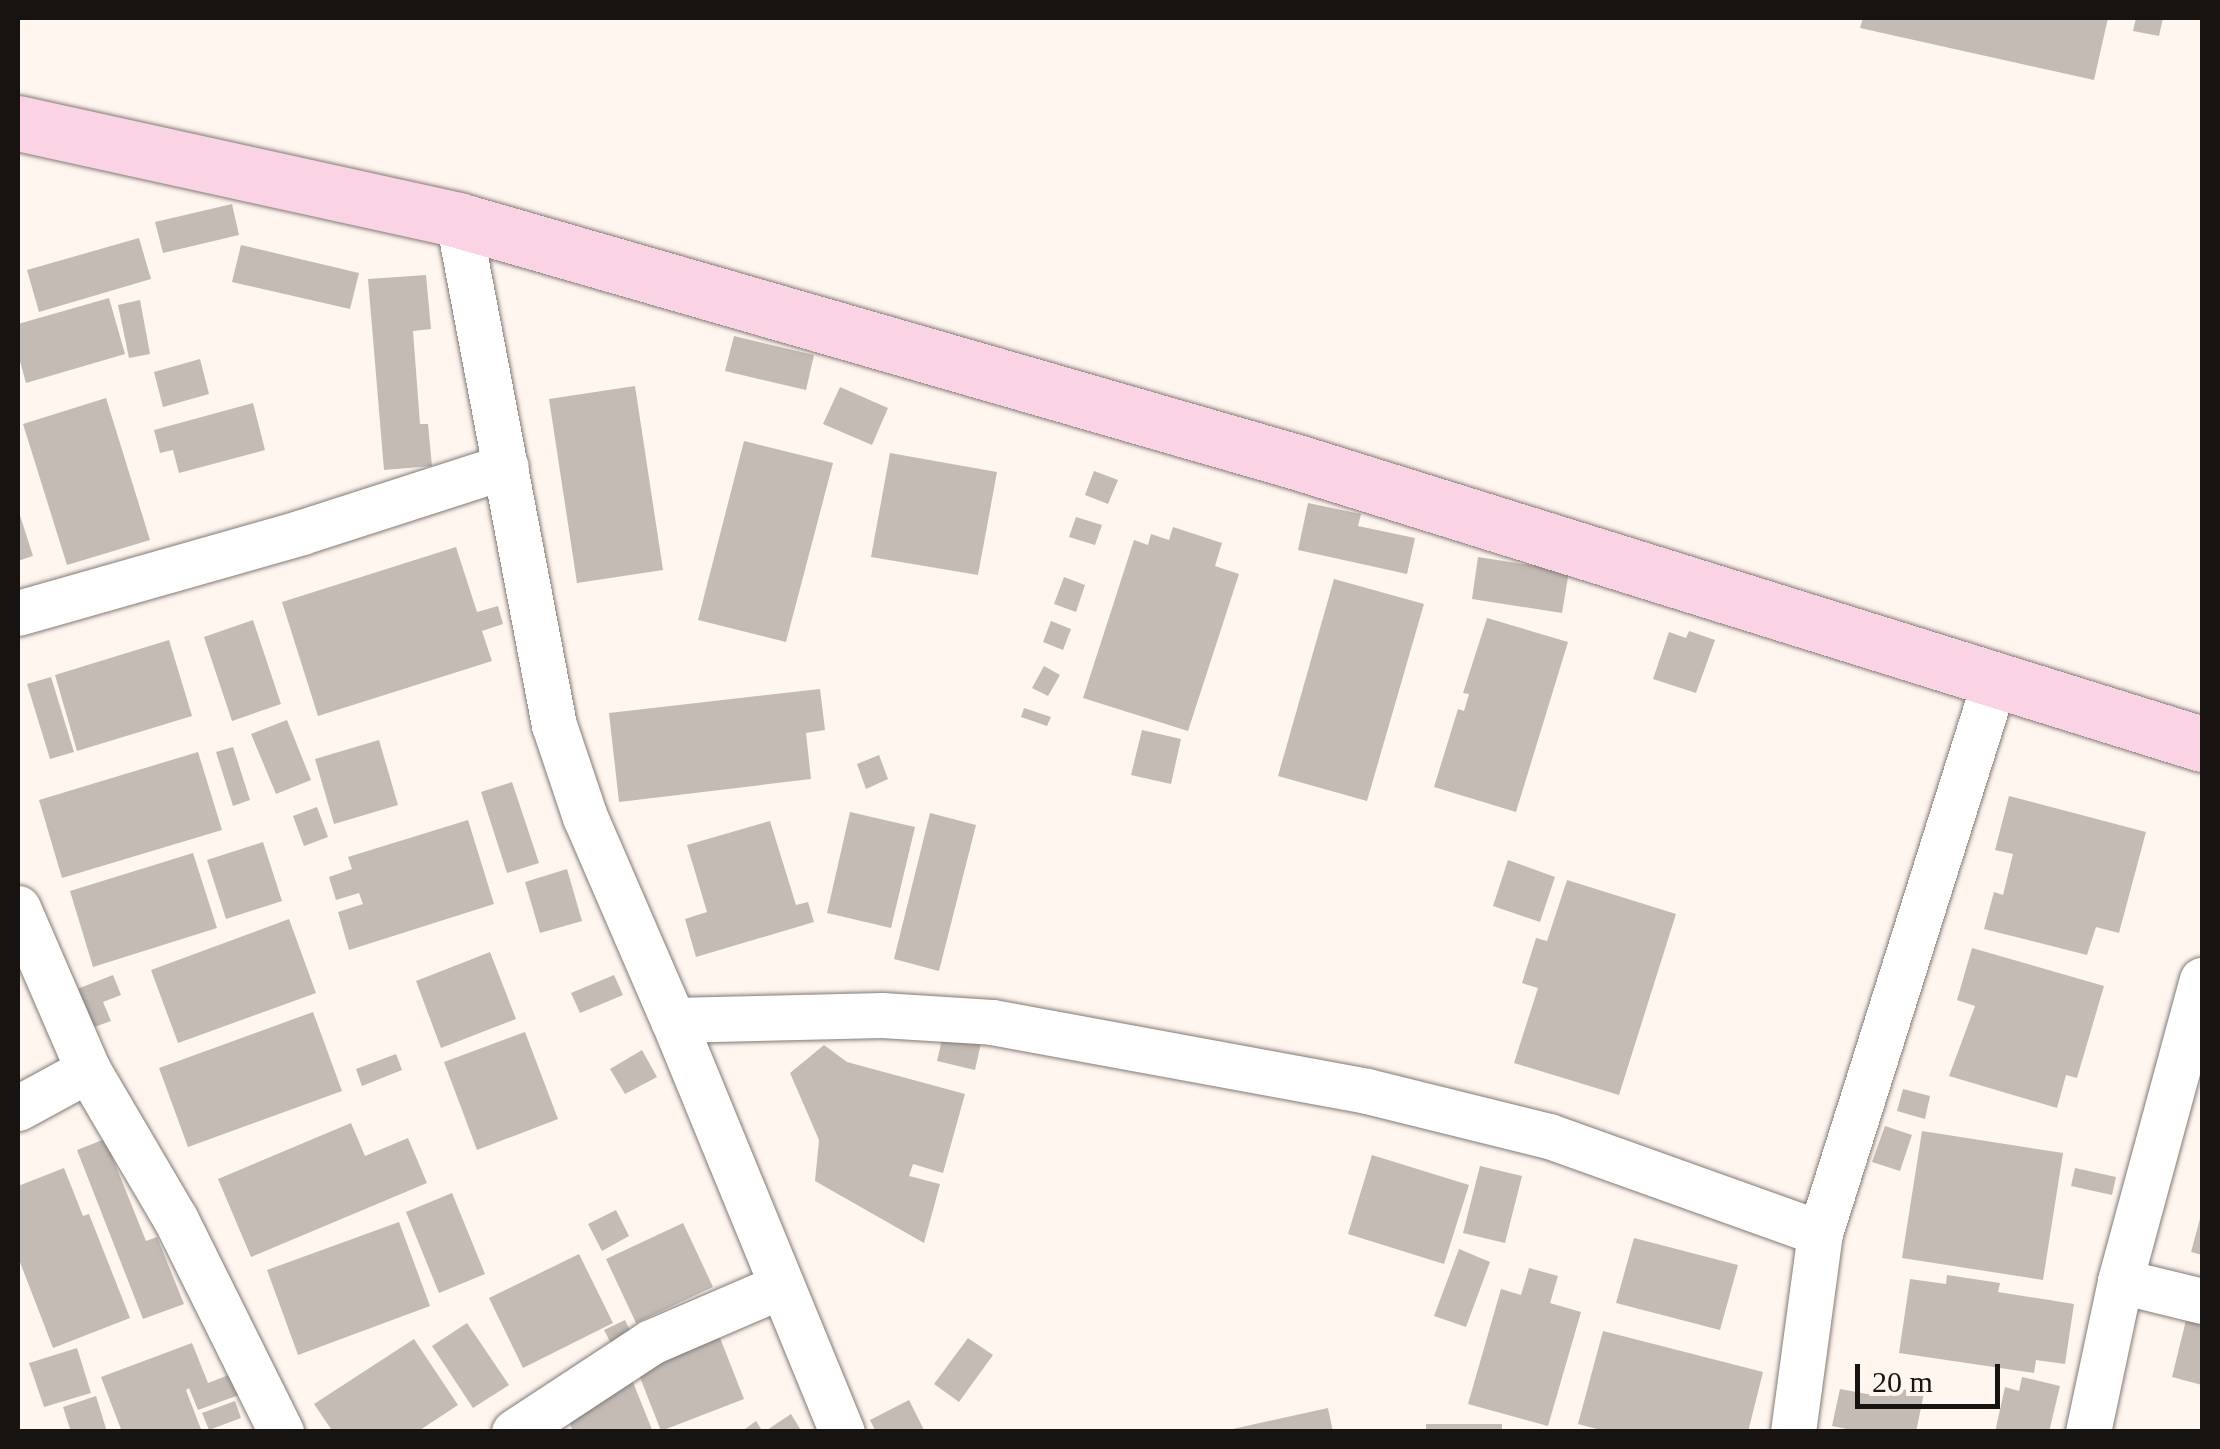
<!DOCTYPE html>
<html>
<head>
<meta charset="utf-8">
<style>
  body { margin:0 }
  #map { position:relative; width:2220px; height:1449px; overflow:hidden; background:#fff6ef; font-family:"Times New Roman",serif }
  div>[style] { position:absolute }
  .building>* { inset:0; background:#c4bbb5 }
  .roads { filter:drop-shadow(0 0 2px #827a75) drop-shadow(0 0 2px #827a75) }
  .street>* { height:45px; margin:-22.5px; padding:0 22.5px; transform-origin:22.5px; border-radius:22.5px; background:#fff }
  .secondary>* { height:55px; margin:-27.5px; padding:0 27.5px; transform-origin:27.5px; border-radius:27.5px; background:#fad4e5 }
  span { translate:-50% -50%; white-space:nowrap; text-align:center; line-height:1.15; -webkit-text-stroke:8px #fff6ef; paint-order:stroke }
  .frame { position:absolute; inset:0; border:20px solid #161311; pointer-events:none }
  .scale { position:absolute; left:1855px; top:1364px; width:145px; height:45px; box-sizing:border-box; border:5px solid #161311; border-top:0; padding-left:12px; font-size:30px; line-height:35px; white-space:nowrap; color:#161311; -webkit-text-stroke:8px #fff6ef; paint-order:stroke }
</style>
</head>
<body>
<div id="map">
  <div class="building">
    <i style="clip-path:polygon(1863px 18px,2108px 18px,2094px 80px,1860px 28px)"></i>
    <i style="clip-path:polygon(2136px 18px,2163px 18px,2159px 36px,2133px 31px)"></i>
    <i style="clip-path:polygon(232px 204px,239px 235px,163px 253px,155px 222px)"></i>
    <i style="clip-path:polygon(139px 238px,151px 279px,39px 312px,27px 270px)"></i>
    <i style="clip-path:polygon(241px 245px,359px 273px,350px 309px,232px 282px)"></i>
    <i style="clip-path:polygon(426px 275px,431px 329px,413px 331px,420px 424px,428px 424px,432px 466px,384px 470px,368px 279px)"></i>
    <i style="clip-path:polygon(109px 298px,125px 354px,26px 383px,18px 354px,18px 324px)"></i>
    <i style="clip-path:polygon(140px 300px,150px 354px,129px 358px,118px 305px)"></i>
    <i style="clip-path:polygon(734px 336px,814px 355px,806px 390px,725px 371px)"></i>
    <i style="clip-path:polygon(200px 359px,209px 394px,163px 407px,154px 372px)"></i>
    <i style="clip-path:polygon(635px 386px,663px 570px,577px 583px,549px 399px)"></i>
    <i style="clip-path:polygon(840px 387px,888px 408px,872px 445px,823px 424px)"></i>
    <i style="clip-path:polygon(106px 398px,150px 540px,67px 565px,23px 424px)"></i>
    <i style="clip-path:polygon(253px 403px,265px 450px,179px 473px,173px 450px,160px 453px,154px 430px)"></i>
    <i style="clip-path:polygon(744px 441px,833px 463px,786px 642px,698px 620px)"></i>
    <i style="clip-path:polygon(890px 453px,997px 472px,978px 575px,871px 557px)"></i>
    <i style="clip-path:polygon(1094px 471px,1118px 480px,1108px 504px,1085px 495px)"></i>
    <i style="clip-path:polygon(1308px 503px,1361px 514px,1358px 526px,1415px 538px,1407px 574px,1298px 550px)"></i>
    <i style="clip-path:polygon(18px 509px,33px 556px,18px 561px)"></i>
    <i style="clip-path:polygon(1076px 517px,1102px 525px,1095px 545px,1069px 537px)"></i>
    <i style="clip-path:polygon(1173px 527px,1222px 543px,1215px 566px,1239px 574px,1188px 731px,1083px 698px,1134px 540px,1148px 545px,1151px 534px,1169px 540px)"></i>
    <i style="clip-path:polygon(456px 547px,477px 612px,498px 606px,503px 624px,482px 631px,492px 661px,318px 716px,282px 602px)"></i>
    <i style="clip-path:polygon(1478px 557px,1569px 571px,1562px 613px,1472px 599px)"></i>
    <i style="clip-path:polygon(1064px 577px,1085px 585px,1076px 612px,1054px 604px)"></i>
    <i style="clip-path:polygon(1334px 579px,1424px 604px,1367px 801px,1278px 776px)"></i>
    <i style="clip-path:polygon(1487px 618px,1568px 642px,1516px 812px,1434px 787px,1458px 709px,1464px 711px,1469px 694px,1463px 693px)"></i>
    <i style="clip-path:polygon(253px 620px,281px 704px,232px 721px,204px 637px)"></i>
    <i style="clip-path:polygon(1051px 621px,1071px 629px,1063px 650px,1043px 642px)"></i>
    <i style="clip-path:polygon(1689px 631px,1715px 640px,1696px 693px,1653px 679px,1669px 632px,1686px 638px)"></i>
    <i style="clip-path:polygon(169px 640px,192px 716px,77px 751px,55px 675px)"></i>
    <i style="clip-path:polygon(1044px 666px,1060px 675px,1048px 696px,1032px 688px)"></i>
    <i style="clip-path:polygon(51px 677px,74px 752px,50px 759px,27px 684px)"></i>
    <i style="clip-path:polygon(820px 689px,825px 730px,806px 733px,811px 779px,619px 802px,609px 713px)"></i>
    <i style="clip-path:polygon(1024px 708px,1051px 717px,1047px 726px,1021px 717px)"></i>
    <i style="clip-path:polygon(287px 720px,311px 780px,276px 794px,251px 734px)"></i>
    <i style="clip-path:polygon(1142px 730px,1181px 739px,1171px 784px,1131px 775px)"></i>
    <i style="clip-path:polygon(379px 740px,398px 805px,334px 824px,315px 759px)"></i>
    <i style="clip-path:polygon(233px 747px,250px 800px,233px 806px,216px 752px)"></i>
    <i style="clip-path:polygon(198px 752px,222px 830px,62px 878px,39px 800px)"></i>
    <i style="clip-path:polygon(879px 755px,888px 779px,866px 789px,857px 764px)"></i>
    <i style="clip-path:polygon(512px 782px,539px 863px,507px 873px,481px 792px)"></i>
    <i style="clip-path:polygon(2009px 796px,2146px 832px,2119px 933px,2096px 927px,2087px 955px,1984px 929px,1994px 892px,2003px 895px,2013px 854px,1995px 850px)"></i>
    <i style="clip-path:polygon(317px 807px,328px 837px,304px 846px,293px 816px)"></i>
    <i style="clip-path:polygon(850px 812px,915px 827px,891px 928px,827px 913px)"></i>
    <i style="clip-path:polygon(930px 813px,976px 825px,939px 971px,894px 959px)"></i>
    <i style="clip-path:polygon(468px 820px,494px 904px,349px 950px,338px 912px,363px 904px,359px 893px,336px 900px,329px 877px,352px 869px,348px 857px)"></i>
    <i style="clip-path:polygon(770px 821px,796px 905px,808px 902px,814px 922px,696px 957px,685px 919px,707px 912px,687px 845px)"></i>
    <i style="clip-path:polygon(263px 842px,282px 901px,226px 919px,207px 860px)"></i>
    <i style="clip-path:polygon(193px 853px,217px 928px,93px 967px,70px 891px)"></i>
    <i style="clip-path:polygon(1508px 860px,1555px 877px,1540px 922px,1493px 906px)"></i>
    <i style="clip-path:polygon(567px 869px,582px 921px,540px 933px,525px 882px)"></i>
    <i style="clip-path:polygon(1567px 880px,1676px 914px,1619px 1095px,1514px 1063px,1538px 988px,1522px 983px,1536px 938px,1547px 941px)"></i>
    <i style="clip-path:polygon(289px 919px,316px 993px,178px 1043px,151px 970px)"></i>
    <i style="clip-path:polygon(1972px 948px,2104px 986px,2077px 1078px,2066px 1075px,2057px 1108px,1949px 1076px,1975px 1006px,1957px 1000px)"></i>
    <i style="clip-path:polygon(490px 952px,516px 1019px,441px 1048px,416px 981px)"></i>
    <i style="clip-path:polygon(113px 975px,121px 995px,103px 1002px,111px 1021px,81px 1032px,67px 993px)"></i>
    <i style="clip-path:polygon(614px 975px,623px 995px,580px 1013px,571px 993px)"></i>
    <i style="clip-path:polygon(313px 1012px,342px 1091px,188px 1147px,159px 1068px)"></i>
    <i style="clip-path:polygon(525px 1032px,558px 1119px,477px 1150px,444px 1062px)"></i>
    <i style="clip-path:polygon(943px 1035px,981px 1043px,975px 1070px,937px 1061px)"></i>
    <i style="clip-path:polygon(824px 1045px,847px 1062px,965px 1094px,943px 1173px,913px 1164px,909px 1176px,940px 1184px,924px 1243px,815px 1181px,819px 1140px,790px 1073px)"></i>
    <i style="clip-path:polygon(642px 1050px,657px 1077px,625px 1094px,610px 1069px)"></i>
    <i style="clip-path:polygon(396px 1054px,402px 1070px,362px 1086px,356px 1069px)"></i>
    <i style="clip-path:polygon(1903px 1089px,1930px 1096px,1925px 1119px,1897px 1111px)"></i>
    <i style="clip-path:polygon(351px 1123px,365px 1156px,408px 1138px,427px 1183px,251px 1257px,218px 1179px)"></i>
    <i style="clip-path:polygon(1885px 1126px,1912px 1135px,1900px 1171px,1872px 1162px)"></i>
    <i style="clip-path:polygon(1922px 1131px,2063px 1153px,2043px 1280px,1902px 1258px)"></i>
    <i style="clip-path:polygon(105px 1139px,146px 1241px,157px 1237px,184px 1304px,143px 1319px,77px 1150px)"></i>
    <i style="clip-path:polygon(1372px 1155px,1469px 1185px,1444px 1264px,1348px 1234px)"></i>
    <i style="clip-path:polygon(1480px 1166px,1522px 1176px,1505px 1243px,1463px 1233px)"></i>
    <i style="clip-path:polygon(64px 1168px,83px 1216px,89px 1214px,130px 1318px,53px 1348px,18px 1257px,18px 1186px)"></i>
    <i style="clip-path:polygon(2075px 1168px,2116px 1177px,2112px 1195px,2071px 1186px)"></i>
    <i style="clip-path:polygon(452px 1193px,485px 1274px,439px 1293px,406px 1212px)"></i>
    <i style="clip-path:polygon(616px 1210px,629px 1236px,602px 1251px,588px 1224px)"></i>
    <i style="clip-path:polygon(2201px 1215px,2202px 1215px,2202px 1255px,2191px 1252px)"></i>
    <i style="clip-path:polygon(399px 1222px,430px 1306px,298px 1355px,267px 1270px)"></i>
    <i style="clip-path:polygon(683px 1223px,713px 1287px,636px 1323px,606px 1259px)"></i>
    <i style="clip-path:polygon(1634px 1238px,1738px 1265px,1720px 1330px,1616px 1303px)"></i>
    <i style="clip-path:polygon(1459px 1249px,1490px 1262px,1466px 1327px,1434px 1316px)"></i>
    <i style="clip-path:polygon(579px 1254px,613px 1323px,523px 1368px,489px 1298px)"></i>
    <i style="clip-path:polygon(1529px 1268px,1558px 1276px,1550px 1303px,1581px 1312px,1548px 1426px,1468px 1404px,1501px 1289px,1521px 1295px)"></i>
    <i style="clip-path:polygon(1947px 1275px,2000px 1283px,1998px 1292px,2074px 1304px,2065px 1364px,2036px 1360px,2034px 1373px,1899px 1353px,1910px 1279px,1946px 1284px)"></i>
    <i style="clip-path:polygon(2189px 1308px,2202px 1312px,2202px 1385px,2172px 1377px)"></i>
    <i style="clip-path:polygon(625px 1320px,634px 1339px,614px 1349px,604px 1330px)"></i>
    <i style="clip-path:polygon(467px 1323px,509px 1385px,473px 1408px,432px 1346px)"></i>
    <i style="clip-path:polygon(715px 1325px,744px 1399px,661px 1431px,632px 1357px)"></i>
    <i style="clip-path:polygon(1603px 1331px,1763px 1372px,1748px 1432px,1608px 1432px,1578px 1424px)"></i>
    <i style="clip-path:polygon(968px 1338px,993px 1355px,959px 1402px,934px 1384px)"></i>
    <i style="clip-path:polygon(414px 1339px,458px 1405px,417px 1432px,333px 1432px,314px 1404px)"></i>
    <i style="clip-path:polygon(192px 1343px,208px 1383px,239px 1371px,247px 1392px,198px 1410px,189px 1388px,186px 1390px,202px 1432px,122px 1432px,101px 1377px)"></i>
    <i style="clip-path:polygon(77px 1348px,91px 1393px,44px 1407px,29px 1363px)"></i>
    <i style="clip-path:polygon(626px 1365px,653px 1432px,573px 1432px,558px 1391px)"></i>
    <i style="clip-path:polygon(2022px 1377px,2060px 1386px,2049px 1432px,1995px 1432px,2005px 1387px,2019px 1391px)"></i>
    <i style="clip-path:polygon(1875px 1384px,1924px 1393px,1916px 1432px,1862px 1432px,1832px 1426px,1840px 1389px,1873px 1395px)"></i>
    <i style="clip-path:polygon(96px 1396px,107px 1432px,71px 1432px,63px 1407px)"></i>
    <i style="clip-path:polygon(909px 1400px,925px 1432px,876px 1432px,870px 1420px)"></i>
    <i style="clip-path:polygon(235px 1401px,241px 1418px,209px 1430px,202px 1413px)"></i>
    <i style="clip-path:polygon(1328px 1408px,1333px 1432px,1228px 1432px,1228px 1430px)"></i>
    <i style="clip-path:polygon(791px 1414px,802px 1432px,764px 1432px)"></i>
    <i style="clip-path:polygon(756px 1421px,763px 1432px,741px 1432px)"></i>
    <i style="clip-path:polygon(1426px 1424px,1502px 1424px,1502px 1432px,1426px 1432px)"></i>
  </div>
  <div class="roads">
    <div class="street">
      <i style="left:458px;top:220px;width:514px;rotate:79.24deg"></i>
      <i style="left:554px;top:725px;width:97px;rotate:71.4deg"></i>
      <i style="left:585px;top:817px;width:221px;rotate:66.6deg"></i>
      <i style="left:673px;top:1020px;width:445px;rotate:67.7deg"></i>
      <i style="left:18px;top:613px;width:295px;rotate:-15.9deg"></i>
      <i style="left:302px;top:532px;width:214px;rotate:-17.9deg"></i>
      <i style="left:18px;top:908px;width:176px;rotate:66.6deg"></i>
      <i style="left:88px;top:1070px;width:172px;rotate:59.6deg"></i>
      <i style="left:175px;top:1218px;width:239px;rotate:63.6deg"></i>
      <i style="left:673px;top:1020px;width:209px;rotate:-1.4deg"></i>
      <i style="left:882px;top:1015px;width:110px;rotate:3.6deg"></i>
      <i style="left:992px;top:1022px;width:381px;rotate:10.4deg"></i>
      <i style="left:1367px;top:1091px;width:187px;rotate:13.9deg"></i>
      <i style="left:1549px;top:1136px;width:288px;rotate:19.7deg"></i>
      <i style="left:18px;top:1108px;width:80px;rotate:-28.5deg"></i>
      <i style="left:2120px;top:1281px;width:84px;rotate:13.7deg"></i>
      <i style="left:514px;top:1432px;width:164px;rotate:-33.3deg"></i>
      <i style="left:651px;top:1342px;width:142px;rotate:-23.3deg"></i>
      <i style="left:1793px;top:1432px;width:201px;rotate:-82.3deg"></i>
      <i style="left:1820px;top:1233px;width:584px;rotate:-72.46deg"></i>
      <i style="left:2088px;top:1432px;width:154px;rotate:-78deg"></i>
      <i style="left:2120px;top:1281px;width:312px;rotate:-74.8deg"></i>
    </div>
    <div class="secondary">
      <i style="left:18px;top:123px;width:451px;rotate:12.4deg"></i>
      <i style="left:458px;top:220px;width:873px;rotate:16.09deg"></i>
      <i style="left:1297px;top:462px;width:948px;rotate:17.31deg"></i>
    </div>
  </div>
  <div class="frame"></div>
  <div class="scale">20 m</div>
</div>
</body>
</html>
